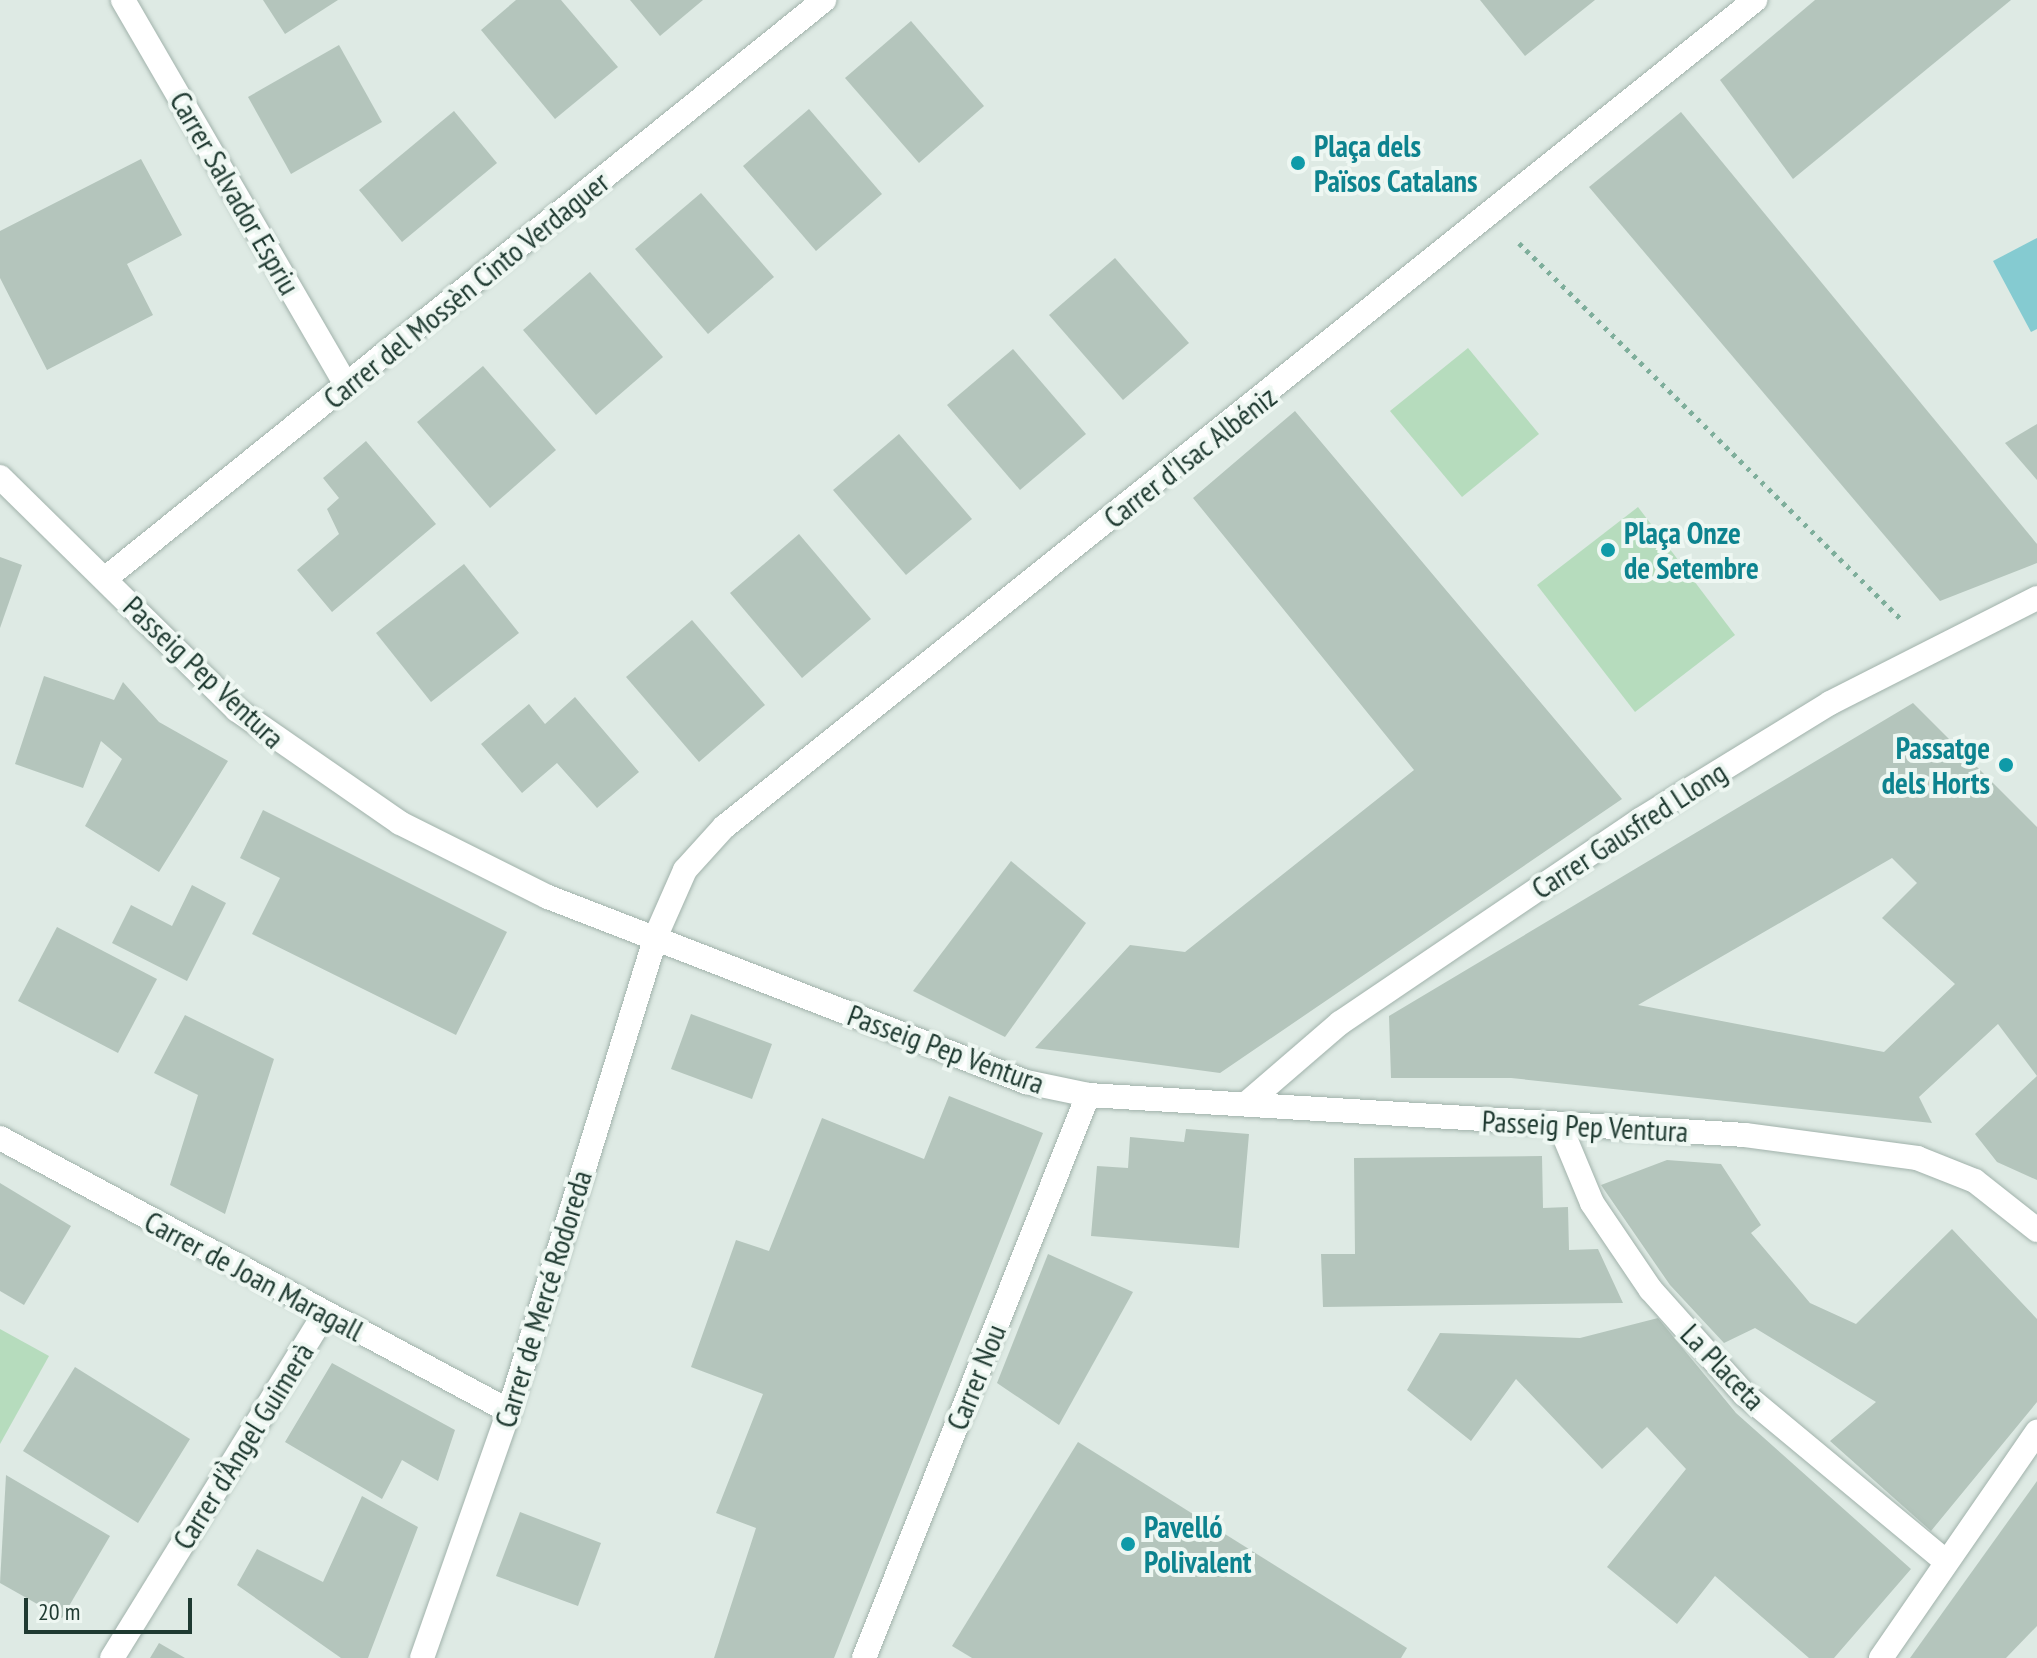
<!DOCTYPE html>
<html>
<head>
<meta charset="utf-8">
<style>
  body { margin:0 }
  #map { position:relative; width:2037px; height:1658px; overflow:hidden; background:#deeae4; font-family:"PT Sans Narrow",sans-serif }
  div>[style] { position:absolute }
  .green>* { inset:0; background:#b6dcbd }
  .water>* { inset:0; background:#85cbd1 }
  .building>* { inset:0; background:#b4c5bc }
  .path>* { height:5px; margin-top:-2.5px; transform-origin:0; background:repeating-linear-gradient(90deg,#7eae9b 0 4px,transparent 0 10px) }
  .roads { filter:drop-shadow(0 0 2px #a1b2ab) drop-shadow(0 0 2px #a1b2ab) }
  .minor>* { height:24px; margin:-12px; padding:0 12px; transform-origin:12px; border-radius:12px; background:#fff }
  .dots>* { width:22px; height:22px; translate:-50% -50%; box-sizing:border-box; border:4px solid #eef7f2; border-radius:50% }
  span { translate:-50% -50%; white-space:nowrap; text-align:center; line-height:1.15; -webkit-text-stroke:8px #eef7f2; paint-order:stroke }
  .culture-label { font-size:30px; color:#0d838f; font-weight:700 }
  .left { translate:0 -50%; text-align:left }
  .right { translate:-100% -50%; text-align:right }
  .street-label { font-size:30px; color:#1f3a31 }
  .scale { position:absolute; left:24px; top:1598px; width:168px; height:36px; box-sizing:border-box; border:4px solid #1f3a31; border-top:0; padding-left:10px; font-size:24px; line-height:28px; white-space:nowrap; color:#1f3a31; -webkit-text-stroke:6px #eef7f2; paint-order:stroke }
</style>
</head>
<body>
<div id="map">
  <div class="green">
    <i style="clip-path:polygon(1468px 348px,1539px 434px,1462px 497px,1390px 411px)"></i>
    <i style="clip-path:polygon(1638px 507px,1735px 635px,1635px 712px,1537px 585px)"></i>
    <i style="clip-path:polygon(0 1329px,49px 1356px,0 1444px)"></i>
  </div>
  <div class="water">
    <i style="clip-path:polygon(2037px 238px,2037px 329px,2031px 332px,1993px 261px)"></i>
  </div>
  <div class="building">
    <i style="clip-path:polygon(263px 0,338px 0,285px 34px)"></i>
    <i style="clip-path:polygon(516px 0,561px 0,618px 67px,555px 119px,481px 30px)"></i>
    <i style="clip-path:polygon(630px 0,703px 0,660px 36px)"></i>
    <i style="clip-path:polygon(1480px 0,1595px 0,1525px 56px)"></i>
    <i style="clip-path:polygon(1815px 0,2011px 0,1793px 179px,1720px 80px)"></i>
    <i style="clip-path:polygon(911px 21px,984px 106px,919px 163px,845px 78px)"></i>
    <i style="clip-path:polygon(339px 45px,382px 122px,291px 174px,248px 97px)"></i>
    <i style="clip-path:polygon(809px 109px,882px 194px,816px 251px,743px 166px)"></i>
    <i style="clip-path:polygon(454px 111px,497px 163px,402px 242px,359px 190px)"></i>
    <i style="clip-path:polygon(1681px 112px,2037px 544px,2037px 563px,1940px 601px,1589px 187px)"></i>
    <i style="clip-path:polygon(141px 159px,182px 235px,127px 264px,153px 315px,47px 370px,0 278px,0 231px)"></i>
    <i style="clip-path:polygon(701px 193px,774px 277px,708px 334px,635px 249px)"></i>
    <i style="clip-path:polygon(1115px 258px,1189px 343px,1123px 400px,1049px 315px)"></i>
    <i style="clip-path:polygon(590px 272px,663px 357px,596px 415px,523px 330px)"></i>
    <i style="clip-path:polygon(1013px 349px,1086px 434px,1020px 490px,947px 405px)"></i>
    <i style="clip-path:polygon(483px 366px,556px 450px,490px 508px,417px 422px)"></i>
    <i style="clip-path:polygon(1295px 411px,1622px 799px,1220px 1073px,1035px 1048px,1130px 945px,1185px 952px,1414px 770px,1193px 498px)"></i>
    <i style="clip-path:polygon(2037px 424px,2037px 480px,2005px 443px)"></i>
    <i style="clip-path:polygon(899px 434px,972px 519px,906px 575px,833px 490px)"></i>
    <i style="clip-path:polygon(366px 441px,436px 524px,332px 612px,297px 570px,339px 534px,327px 509px,339px 498px,323px 478px)"></i>
    <i style="clip-path:polygon(799px 534px,871px 619px,802px 678px,730px 593px)"></i>
    <i style="clip-path:polygon(0 557px,22px 565px,0 628px)"></i>
    <i style="clip-path:polygon(464px 564px,519px 633px,431px 702px,376px 633px)"></i>
    <i style="clip-path:polygon(692px 620px,765px 705px,699px 762px,626px 677px)"></i>
    <i style="clip-path:polygon(44px 676px,114px 700px,123px 682px,159px 722px,228px 761px,159px 872px,85px 826px,122px 759px,101px 741px,83px 788px,15px 764px)"></i>
    <i style="clip-path:polygon(575px 697px,639px 772px,597px 808px,557px 763px,522px 793px,481px 744px,529px 704px,545px 724px)"></i>
    <i style="clip-path:polygon(evenodd,1913px 703px,2037px 827px,2037px 1180px,1997px 1162px,1975px 1134px,2037px 1076px,1998px 1024px,1919px 1097px,1932px 1123px,1511px 1078px,1391px 1078px,1389px 1016px,1913px 703px,1892px 858px,1917px 883px,1882px 918px,1955px 984px,1884px 1052px,1638px 1005px,1892px 858px)"></i>
    <i style="clip-path:polygon(263px 810px,507px 932px,456px 1035px,252px 934px,280px 878px,240px 858px)"></i>
    <i style="clip-path:polygon(1011px 861px,1086px 923px,1005px 1037px,913px 991px)"></i>
    <i style="clip-path:polygon(192px 885px,226px 903px,187px 981px,112px 943px,131px 905px,172px 926px)"></i>
    <i style="clip-path:polygon(57px 927px,157px 979px,118px 1053px,18px 1001px)"></i>
    <i style="clip-path:polygon(691px 1014px,772px 1044px,752px 1099px,671px 1069px)"></i>
    <i style="clip-path:polygon(185px 1015px,274px 1059px,225px 1214px,170px 1185px,198px 1095px,154px 1073px)"></i>
    <i style="clip-path:polygon(949px 1096px,1043px 1133px,834px 1658px,714px 1658px,756px 1528px,716px 1513px,763px 1394px,691px 1367px,736px 1240px,769px 1251px,822px 1118px,924px 1159px)"></i>
    <i style="clip-path:polygon(1186px 1129px,1249px 1134px,1239px 1248px,1091px 1236px,1097px 1166px,1128px 1168px,1130px 1137px,1184px 1142px)"></i>
    <i style="clip-path:polygon(1542px 1156px,1543px 1208px,1568px 1207px,1569px 1250px,1598px 1249px,1623px 1303px,1323px 1307px,1321px 1254px,1355px 1254px,1354px 1158px)"></i>
    <i style="clip-path:polygon(1667px 1160px,1721px 1164px,1761px 1225px,1751px 1233px,1810px 1303px,1856px 1324px,1952px 1229px,2037px 1319px,2037px 1402px,1931px 1531px,1830px 1441px,1876px 1402px,1755px 1328px,1724px 1343px,1670px 1285px,1601px 1185px)"></i>
    <i style="clip-path:polygon(0 1183px,71px 1226px,24px 1305px,0 1291px)"></i>
    <i style="clip-path:polygon(1048px 1254px,1133px 1292px,1059px 1425px,997px 1383px)"></i>
    <i style="clip-path:polygon(1658px 1318px,1736px 1413px,1911px 1569px,1834px 1658px,1809px 1658px,1715px 1576px,1677px 1624px,1607px 1567px,1686px 1469px,1647px 1427px,1602px 1469px,1516px 1379px,1471px 1441px,1407px 1390px,1440px 1333px,1580px 1338px)"></i>
    <i style="clip-path:polygon(332px 1363px,455px 1430px,438px 1481px,402px 1460px,382px 1499px,285px 1442px)"></i>
    <i style="clip-path:polygon(75px 1367px,190px 1439px,138px 1523px,23px 1451px)"></i>
    <i style="clip-path:polygon(1078px 1442px,1407px 1648px,1401px 1658px,972px 1658px,952px 1646px)"></i>
    <i style="clip-path:polygon(6px 1475px,110px 1536px,62px 1618px,0 1583px)"></i>
    <i style="clip-path:polygon(2037px 1481px,2037px 1626px,2006px 1658px,1910px 1658px)"></i>
    <i style="clip-path:polygon(362px 1496px,418px 1527px,368px 1658px,341px 1658px,237px 1585px,257px 1549px,323px 1582px)"></i>
    <i style="clip-path:polygon(520px 1512px,601px 1543px,578px 1606px,496px 1576px)"></i>
    <i style="clip-path:polygon(159px 1643px,185px 1658px,150px 1658px)"></i>
  </div>
  <div class="path">
    <i style="left:1519px;top:243px;width:537px;rotate:44.55deg"></i>
  </div>
  <div class="roads">
    <div class="minor">
      <i style="left:123px;top:0;width:446px;rotate:59.9deg"></i>
      <i style="left:0;top:477px;width:332px;rotate:44.5deg"></i>
      <i style="left:237px;top:710px;width:198px;rotate:34.7deg"></i>
      <i style="left:400px;top:823px;width:165px;rotate:26.6deg"></i>
      <i style="left:548px;top:897px;width:513px;rotate:21.16deg"></i>
      <i style="left:1026px;top:1082px;width:63px;rotate:11.8deg"></i>
      <i style="left:1088px;top:1095px;width:658px;rotate:3.48deg"></i>
      <i style="left:1745px;top:1135px;width:174px;rotate:7.6deg"></i>
      <i style="left:1917px;top:1158px;width:62px;rotate:21.6deg"></i>
      <i style="left:1975px;top:1181px;width:79px;rotate:38.3deg"></i>
      <i style="left:106px;top:578px;width:922px;rotate:-38.83deg"></i>
      <i style="left:1247px;top:1103px;width:123px;rotate:-40.7deg"></i>
      <i style="left:1340px;top:1023px;width:362px;rotate:-34.1deg"></i>
      <i style="left:1640px;top:820px;width:223px;rotate:-31.6deg"></i>
      <i style="left:1830px;top:703px;width:232px;rotate:-26.9deg"></i>
      <i style="left:1560px;top:1126px;width:83px;rotate:67.4deg"></i>
      <i style="left:1592px;top:1203px;width:105px;rotate:55.9deg"></i>
      <i style="left:1651px;top:1290px;width:140px;rotate:48.2deg"></i>
      <i style="left:1744px;top:1394px;width:260px;rotate:39.7deg"></i>
      <i style="left:0;top:1138px;width:578px;rotate:28.21deg"></i>
      <i style="left:112px;top:1658px;width:403px;rotate:-58.3deg"></i>
      <i style="left:422px;top:1658px;width:262px;rotate:-70.6deg"></i>
      <i style="left:509px;top:1411px;width:495px;rotate:-72.8deg"></i>
      <i style="left:655px;top:938px;width:74px;rotate:-66.2deg"></i>
      <i style="left:685px;top:870px;width:58px;rotate:-47.8deg"></i>
      <i style="left:724px;top:827px;width:1322px;rotate:-38.73deg"></i>
      <i style="left:864px;top:1658px;width:606px;rotate:-68.3deg"></i>
      <i style="left:1881px;top:1658px;width:275px;rotate:-55.4deg"></i>
    </div>
  </div>
  <div class="dots">
    <i style="left:1298px;top:163px;background:#0f9aa8"></i>
    <i style="left:1608px;top:550px;background:#0f9aa8"></i>
    <i style="left:2006px;top:765px;background:#0f9aa8"></i>
    <i style="left:1128px;top:1544px;background:#0f9aa8"></i>
  </div>
  <div class="culture-label">
    <span class="left" style="left:1314px;top:163px">Plaça dels<br>Països Catalans</span>
    <span class="left" style="left:1624px;top:550px">Plaça Onze<br>de Setembre</span>
    <span class="right" style="left:1990px;top:765px">Passatge<br>dels Horts</span>
    <span class="left" style="left:1144px;top:1544px">Pavelló<br>Polivalent</span>
  </div>
  <div class="street-label">
    <span style="left:235px;top:193px;rotate:60deg">Carrer Salvador Espriu</span>
    <span style="left:466px;top:290px;rotate:-39deg">Carrer del Mossèn Cinto Verdaguer</span>
    <span style="left:1190px;top:457px;rotate:-38deg">Carrer d'Isac Albéniz</span>
    <span style="left:204px;top:672px;rotate:43deg">Passeig Pep Ventura</span>
    <span style="left:1629px;top:830px;rotate:-33deg">Carrer Gausfred Llong</span>
    <span style="left:946px;top:1049px;rotate:20deg">Passeig Pep Ventura</span>
    <span style="left:1585px;top:1126px;rotate:3deg">Passeig Pep Ventura</span>
    <span style="left:254px;top:1276px;rotate:28deg">Carrer de Joan Maragall</span>
    <span style="left:543px;top:1299px;rotate:-73deg">Carrer de Mercé Rodoreda</span>
    <span style="left:1723px;top:1367px;rotate:46deg">La Placeta</span>
    <span style="left:976px;top:1377px;rotate:-68deg">Carrer Nou</span>
    <span style="left:243px;top:1446px;rotate:-58deg">Carrer d'Àngel Guimerà</span>
  </div>
  <div class="scale">20 m</div>
</div>
</body>
</html>
